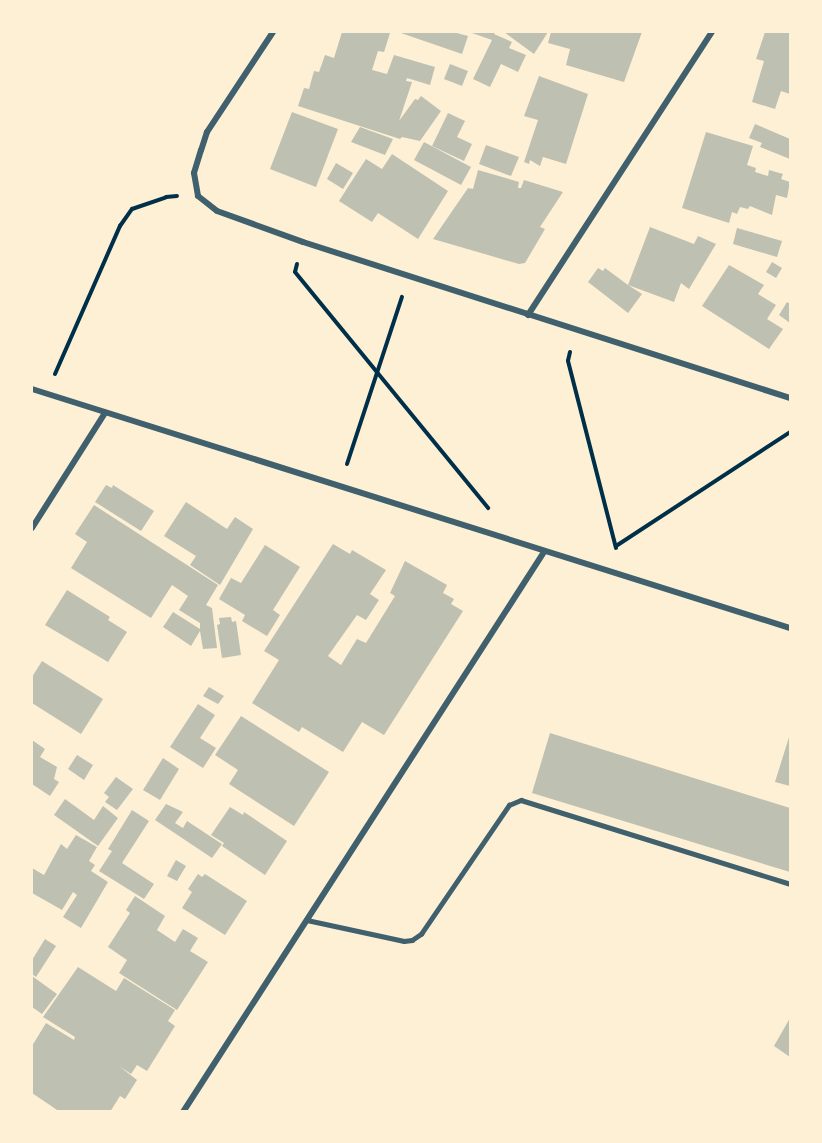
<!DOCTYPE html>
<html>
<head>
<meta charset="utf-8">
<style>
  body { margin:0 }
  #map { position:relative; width:822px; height:1143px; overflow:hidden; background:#fdf0d5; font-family:Manrope,sans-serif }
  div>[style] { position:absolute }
  .building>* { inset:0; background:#bec0b2 }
  .path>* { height:4px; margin:-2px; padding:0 2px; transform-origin:2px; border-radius:2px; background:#003049 }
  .service>* { height:4.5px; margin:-2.25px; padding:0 2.25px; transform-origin:2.25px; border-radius:2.25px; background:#3f606c }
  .minor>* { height:6px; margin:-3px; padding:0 3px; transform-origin:3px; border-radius:3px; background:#3f606c }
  span { translate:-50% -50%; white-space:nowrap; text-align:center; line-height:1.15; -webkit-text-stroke:5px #fdf0d5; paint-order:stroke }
  .frame { position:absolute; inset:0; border:33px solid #fdf0d5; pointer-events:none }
</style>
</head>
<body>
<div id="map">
  <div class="building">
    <i style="clip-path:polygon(342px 32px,390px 33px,384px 52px,378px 51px,372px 70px,387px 74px,394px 55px,435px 67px,430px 85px,407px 78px,406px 81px,412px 82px,399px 121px,415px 99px,418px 100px,421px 96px,441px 111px,420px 141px,402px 137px,400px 139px,298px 106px,304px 88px,309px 89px,314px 71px,319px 72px,325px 55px,334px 58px)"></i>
    <i style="clip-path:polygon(398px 32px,453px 32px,468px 36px,462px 54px)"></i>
    <i style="clip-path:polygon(469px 32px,496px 32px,494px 34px,512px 42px,509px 48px,526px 55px,518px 72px,501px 64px,490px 87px,473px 79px,492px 40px)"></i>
    <i style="clip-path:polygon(504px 32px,548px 32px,534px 54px)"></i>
    <i style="clip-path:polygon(551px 32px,642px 32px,624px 82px,566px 65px,570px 49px,548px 43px)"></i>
    <i style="clip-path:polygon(765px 32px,790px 32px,790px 94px,781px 91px,775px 109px,752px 102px,764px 61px,756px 59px)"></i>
    <i style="clip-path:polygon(450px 64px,468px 71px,462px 86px,444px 79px)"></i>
    <i style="clip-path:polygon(539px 76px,588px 94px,566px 164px,543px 157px,540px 166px,530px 160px,529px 164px,524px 162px,538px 120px,524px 116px)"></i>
    <i style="clip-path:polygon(292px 112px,338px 129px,316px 187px,270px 169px)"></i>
    <i style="clip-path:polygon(448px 113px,465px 121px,457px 137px,472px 144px,464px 161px,432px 146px)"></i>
    <i style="clip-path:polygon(755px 124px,790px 139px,790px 159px,760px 147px,762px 143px,749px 138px)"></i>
    <i style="clip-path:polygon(360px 127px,393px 139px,385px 155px,351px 142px)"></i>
    <i style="clip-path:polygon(706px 132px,753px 146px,747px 165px,756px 168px,755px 172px,768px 176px,769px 170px,783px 174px,781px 179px,790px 182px,787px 198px,776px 195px,772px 215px,750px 206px,748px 209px,740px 207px,737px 214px,732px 212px,729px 223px,682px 208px)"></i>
    <i style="clip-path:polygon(424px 142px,471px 167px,461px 185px,414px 160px)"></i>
    <i style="clip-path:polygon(486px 145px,519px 157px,511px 176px,479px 164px)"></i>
    <i style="clip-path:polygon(392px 154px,448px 191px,418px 239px,378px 213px,372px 222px,339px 201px,366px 159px,382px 169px)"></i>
    <i style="clip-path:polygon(336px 163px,353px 173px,343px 189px,327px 179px)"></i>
    <i style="clip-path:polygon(478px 170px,519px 182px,518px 188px,521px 188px,524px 180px,563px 192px,540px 227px,545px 229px,525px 263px,519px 264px,433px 239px,468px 188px,473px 189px)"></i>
    <i style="clip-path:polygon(650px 227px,694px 244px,698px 236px,716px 244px,689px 289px,681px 283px,674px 302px,628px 285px,642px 294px,628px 313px,588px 282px,598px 268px,603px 271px,605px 268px,628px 285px)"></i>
    <i style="clip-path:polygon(737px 228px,782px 241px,777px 257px,733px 244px)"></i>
    <i style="clip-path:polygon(772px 262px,782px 268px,776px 278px,766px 272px)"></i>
    <i style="clip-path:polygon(729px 265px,764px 285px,758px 294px,776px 305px,767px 319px,783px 329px,769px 349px,702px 306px)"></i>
    <i style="clip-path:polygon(787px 302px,790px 304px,790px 323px,779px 315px)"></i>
    <i style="clip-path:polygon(106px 485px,112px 488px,113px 485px,154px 511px,141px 531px,95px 502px)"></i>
    <i style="clip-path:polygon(186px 502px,227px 529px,235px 517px,253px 529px,220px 585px,190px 565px,196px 556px,164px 536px)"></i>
    <i style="clip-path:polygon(94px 505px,218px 585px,206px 605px,212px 608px,217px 648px,203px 649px,200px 631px,191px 646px,163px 627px,173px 612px,200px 629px,200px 623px,179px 610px,188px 596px,172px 585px,151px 618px,71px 568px,87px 542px,75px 534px)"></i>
    <i style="clip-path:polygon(333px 544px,350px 554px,352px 550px,386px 570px,370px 594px,379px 600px,366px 620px,357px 615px,328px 656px,341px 665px,357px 639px,366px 643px,395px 596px,390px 593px,405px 561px,447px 585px,443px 593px,454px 599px,451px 604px,463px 611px,384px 735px,362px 722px,343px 752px,302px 727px,299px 732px,252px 703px,279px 660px,264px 651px)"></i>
    <i style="clip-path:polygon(265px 545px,300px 567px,273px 610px,280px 615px,267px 636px,242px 621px,245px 615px,219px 599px,231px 578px,241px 583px)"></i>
    <i style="clip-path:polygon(67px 590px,110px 617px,108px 620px,127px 632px,108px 662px,45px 625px)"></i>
    <i style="clip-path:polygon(231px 617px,232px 622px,236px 621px,241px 655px,222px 658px,217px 625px,220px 624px,219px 618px)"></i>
    <i style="clip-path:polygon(42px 661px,103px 699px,81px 734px,32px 703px,32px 677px)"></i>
    <i style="clip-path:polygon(209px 687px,224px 696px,218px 704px,203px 696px)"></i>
    <i style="clip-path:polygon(198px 704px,215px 715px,200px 738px,216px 748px,203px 768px,170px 747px)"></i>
    <i style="clip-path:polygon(241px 716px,329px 772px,294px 826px,229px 784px,238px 770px,215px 755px)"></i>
    <i style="clip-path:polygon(550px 733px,790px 808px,790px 872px,532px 793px)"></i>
    <i style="clip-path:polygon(790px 734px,790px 786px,775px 782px)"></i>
    <i style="clip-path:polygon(32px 740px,45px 749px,40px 757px,57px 767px,54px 779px,59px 782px,50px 796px,32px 784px)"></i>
    <i style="clip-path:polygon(77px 755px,93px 765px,84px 780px,68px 769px)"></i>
    <i style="clip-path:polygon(163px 758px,179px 769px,160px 800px,143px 790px)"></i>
    <i style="clip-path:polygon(116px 777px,133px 789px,117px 810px,105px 802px,109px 797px,104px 793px)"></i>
    <i style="clip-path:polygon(65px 799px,94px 820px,103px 806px,118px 818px,98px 846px,54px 815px)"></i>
    <i style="clip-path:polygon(166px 804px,183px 812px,175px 823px,183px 828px,187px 821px,222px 844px,212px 858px,155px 820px)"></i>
    <i style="clip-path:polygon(230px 807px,243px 815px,244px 812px,287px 841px,265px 875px,222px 846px,224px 843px,211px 835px)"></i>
    <i style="clip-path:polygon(132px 810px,149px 821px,122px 863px,154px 884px,144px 899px,99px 871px,112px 851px,108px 849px)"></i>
    <i style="clip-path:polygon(76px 835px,97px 847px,89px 861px,95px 865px,91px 871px,108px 882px,81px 928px,63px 917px,77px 895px,73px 892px,62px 910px,32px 893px,32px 868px,44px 875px,61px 844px,67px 849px)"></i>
    <i style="clip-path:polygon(176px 860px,186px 866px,177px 881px,167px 876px)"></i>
    <i style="clip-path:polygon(198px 874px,202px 877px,205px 874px,247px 901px,225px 935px,182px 908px,192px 892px,188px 889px)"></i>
    <i style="clip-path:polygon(135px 896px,165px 916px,157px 930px,175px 942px,183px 929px,198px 938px,190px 951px,208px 962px,177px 1010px,119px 973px,127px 960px,108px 947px,130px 913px,126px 910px)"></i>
    <i style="clip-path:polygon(45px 939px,56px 946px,36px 977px,32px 974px,32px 960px)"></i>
    <i style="clip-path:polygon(78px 967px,116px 991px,124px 978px,175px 1010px,168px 1021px,175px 1026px,147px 1071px,137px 1065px,131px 1074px,119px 1066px,137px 1080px,125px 1099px,120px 1096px,110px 1112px,60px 1112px,32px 1093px,32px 1046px,46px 1023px,74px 1040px,75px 1037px,43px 1017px)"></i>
    <i style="clip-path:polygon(32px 976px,57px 994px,42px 1014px,32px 1007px)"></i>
    <i style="clip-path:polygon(790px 1018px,790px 1057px,774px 1046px)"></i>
  </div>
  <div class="path">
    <i style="left:297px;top:264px;width:8px;rotate:104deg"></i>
    <i style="left:295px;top:272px;width:305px;rotate:50.7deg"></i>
    <i style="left:570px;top:352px;width:9px;rotate:103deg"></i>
    <i style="left:568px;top:361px;width:193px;rotate:75.6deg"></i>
    <i style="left:55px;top:374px;width:162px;rotate:-66.3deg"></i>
    <i style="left:120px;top:226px;width:21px;rotate:-55deg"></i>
    <i style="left:132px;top:209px;width:36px;rotate:-19deg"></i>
    <i style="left:166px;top:197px;width:11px;rotate:-5deg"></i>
    <i style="left:347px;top:464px;width:176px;rotate:-71.8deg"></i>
    <i style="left:616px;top:546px;width:208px;rotate:-33.2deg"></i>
  </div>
  <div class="service">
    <i style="left:307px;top:920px;width:99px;rotate:12.2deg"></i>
    <i style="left:404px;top:941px;width:8px;rotate:-7deg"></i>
    <i style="left:412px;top:940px;width:11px;rotate:-34deg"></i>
    <i style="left:421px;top:934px;width:156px;rotate:-55.7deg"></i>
    <i style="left:509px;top:805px;width:13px;rotate:-23deg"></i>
    <i style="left:521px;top:800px;width:282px;rotate:17.3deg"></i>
  </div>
  <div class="minor">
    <i style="left:273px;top:32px;width:120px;rotate:123.4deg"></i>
    <i style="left:207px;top:132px;width:19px;rotate:108deg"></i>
    <i style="left:201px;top:150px;width:24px;rotate:107deg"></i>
    <i style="left:194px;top:173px;width:23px;rotate:80deg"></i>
    <i style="left:198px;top:196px;width:24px;rotate:38deg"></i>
    <i style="left:217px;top:211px;width:91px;rotate:19.8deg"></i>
    <i style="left:303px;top:242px;width:511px;rotate:17.76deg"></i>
    <i style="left:528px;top:315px;width:338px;rotate:-57deg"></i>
    <i style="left:32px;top:389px;width:795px;rotate:17.5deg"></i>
    <i style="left:32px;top:528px;width:136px;rotate:-57.6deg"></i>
    <i style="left:183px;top:1112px;width:666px;rotate:-57.19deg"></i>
  </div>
  <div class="frame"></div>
</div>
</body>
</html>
